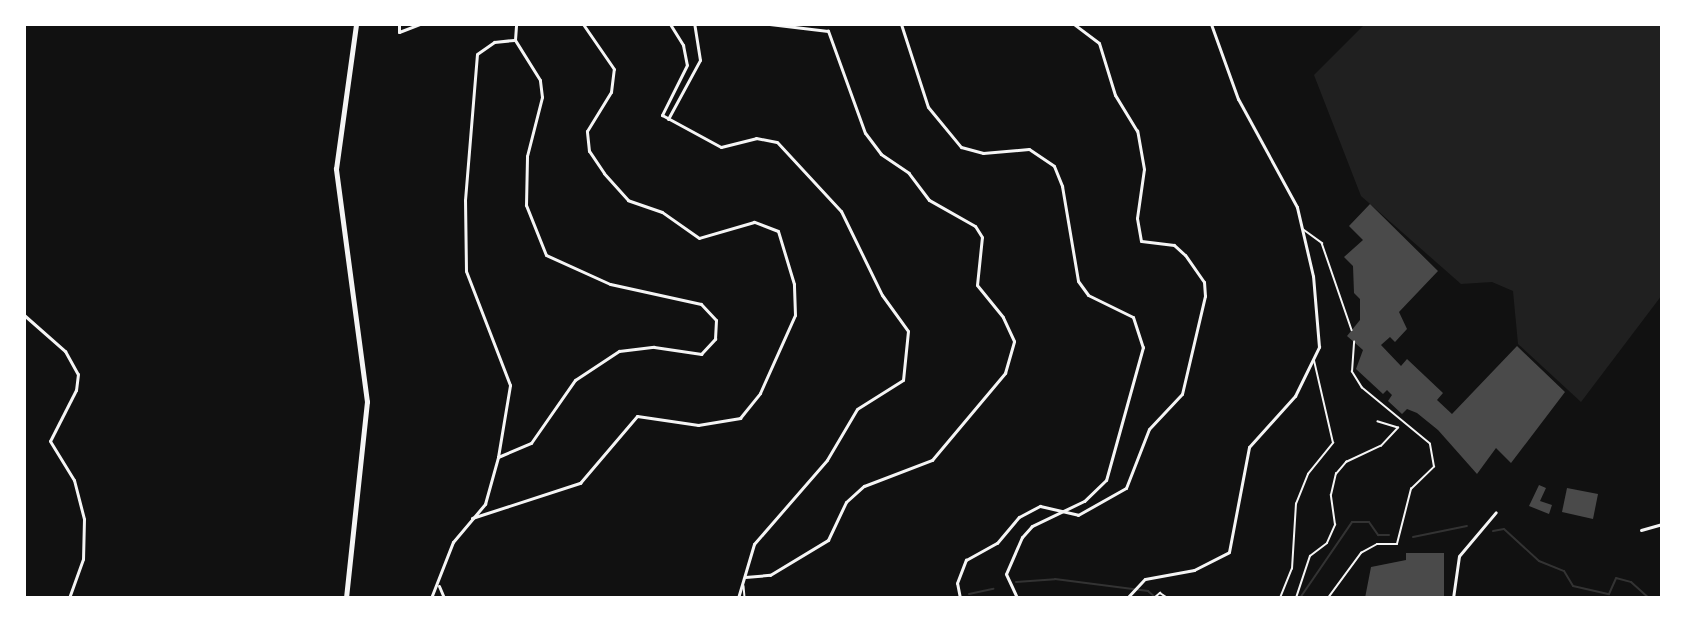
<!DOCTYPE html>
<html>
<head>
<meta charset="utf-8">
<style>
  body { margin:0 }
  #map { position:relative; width:1686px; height:622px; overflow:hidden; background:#111; font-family:Overpass,sans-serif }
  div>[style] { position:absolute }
  .green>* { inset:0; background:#202020 }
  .stream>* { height:2px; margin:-1px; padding:0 1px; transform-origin:1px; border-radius:1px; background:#333 }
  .building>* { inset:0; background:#4a4a4a }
  .path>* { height:1.5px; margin:-0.75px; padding:0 0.75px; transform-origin:0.75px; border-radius:0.75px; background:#f5f5f5 }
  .service>* { height:1.5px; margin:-0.75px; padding:0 0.75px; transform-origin:0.75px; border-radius:0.75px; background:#f5f5f5 }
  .minor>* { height:3px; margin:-1.5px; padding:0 1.5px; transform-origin:1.5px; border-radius:1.5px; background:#f5f5f5 }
  .secondary>* { height:4.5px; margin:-2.25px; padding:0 2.25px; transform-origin:2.25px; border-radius:2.25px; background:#f5f5f5 }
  span { translate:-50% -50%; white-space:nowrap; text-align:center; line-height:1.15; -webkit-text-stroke:6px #fff; paint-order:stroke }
  .frame { position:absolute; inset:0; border:26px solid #fff; pointer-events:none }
</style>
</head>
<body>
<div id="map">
  <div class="green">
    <i style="clip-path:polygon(1365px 24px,1662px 24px,1662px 295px,1581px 402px,1518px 344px,1513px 291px,1492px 282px,1461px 284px,1361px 196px,1314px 75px)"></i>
  </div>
  <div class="stream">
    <i style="left:1493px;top:531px;width:11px;rotate:-10deg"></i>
    <i style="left:1504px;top:529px;width:47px;rotate:42.4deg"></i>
    <i style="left:1539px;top:561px;width:27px;rotate:22deg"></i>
    <i style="left:1564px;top:571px;width:17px;rotate:59deg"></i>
    <i style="left:1573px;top:586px;width:37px;rotate:13deg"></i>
    <i style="left:1609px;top:594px;width:17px;rotate:-66deg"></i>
    <i style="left:1616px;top:578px;width:16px;rotate:15deg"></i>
    <i style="left:1631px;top:582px;width:24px;rotate:42deg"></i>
    <i style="left:1413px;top:537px;width:55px;rotate:-11.5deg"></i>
    <i style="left:1016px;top:582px;width:39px;rotate:-4deg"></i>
    <i style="left:1055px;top:579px;width:94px;rotate:7.4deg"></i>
    <i style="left:1148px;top:591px;width:11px;rotate:41deg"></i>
    <i style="left:969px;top:594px;width:25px;rotate:-12deg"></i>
    <i style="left:1300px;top:598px;width:92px;rotate:-55.6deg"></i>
    <i style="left:1352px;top:522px;width:17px"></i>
    <i style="left:1369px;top:522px;width:16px;rotate:55deg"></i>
    <i style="left:1378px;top:535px;width:11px"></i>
  </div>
  <div class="building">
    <i style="clip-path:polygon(1370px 204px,1438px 271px,1399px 312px,1407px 329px,1395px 342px,1390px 337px,1381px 345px,1401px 366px,1407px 359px,1443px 393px,1437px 400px,1452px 414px,1517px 346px,1565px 392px,1511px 463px,1496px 448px,1477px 474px,1438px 430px,1417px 413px,1407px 409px,1402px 414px,1388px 401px,1392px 395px,1387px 390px,1383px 394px,1356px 369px,1363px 350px,1347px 336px,1360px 320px,1360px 299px,1354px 293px,1353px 266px,1344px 257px,1363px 240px,1349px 226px)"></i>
    <i style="clip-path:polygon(1539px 485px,1546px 488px,1540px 501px,1552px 505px,1549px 514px,1529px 506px)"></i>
    <i style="clip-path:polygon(1567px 488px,1598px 494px,1593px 519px,1562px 512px)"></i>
    <i style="clip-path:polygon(1406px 553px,1444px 553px,1444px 598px,1365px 598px,1371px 567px,1406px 560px)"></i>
  </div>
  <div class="path">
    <i style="left:1154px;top:598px;width:8px;rotate:-40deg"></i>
    <i style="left:1160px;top:593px;width:9px;rotate:32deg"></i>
    <i style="left:1188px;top:598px;width:11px"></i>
    <i style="left:1296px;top:598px;width:44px;rotate:-71.6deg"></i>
    <i style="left:1310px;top:556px;width:21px;rotate:-37deg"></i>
    <i style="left:1327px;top:543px;width:20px;rotate:-66deg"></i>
    <i style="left:1335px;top:525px;width:30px;rotate:-98deg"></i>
    <i style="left:1331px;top:495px;width:22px;rotate:-77deg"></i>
    <i style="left:1336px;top:474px;width:16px;rotate:-50deg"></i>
    <i style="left:1346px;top:462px;width:38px;rotate:-25deg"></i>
    <i style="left:1381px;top:446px;width:25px;rotate:-47deg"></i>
    <i style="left:1398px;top:428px;width:21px;rotate:-163deg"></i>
  </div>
  <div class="service">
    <i style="left:1303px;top:229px;width:24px;rotate:36deg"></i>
    <i style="left:1322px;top:243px;width:92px;rotate:71deg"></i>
    <i style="left:744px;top:586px;width:12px;rotate:85deg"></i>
    <i style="left:1280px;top:598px;width:31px;rotate:-68deg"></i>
    <i style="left:1292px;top:569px;width:65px;rotate:-86.5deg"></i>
    <i style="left:1296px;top:504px;width:32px;rotate:-68deg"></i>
    <i style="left:1308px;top:474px;width:40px;rotate:-51deg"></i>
    <i style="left:1333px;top:443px;width:84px;rotate:-103deg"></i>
    <i style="left:1328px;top:598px;width:56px;rotate:-53.7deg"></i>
    <i style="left:1361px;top:553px;width:18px;rotate:-29deg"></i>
    <i style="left:1377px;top:544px;width:20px"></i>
    <i style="left:1397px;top:544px;width:57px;rotate:-75.7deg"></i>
    <i style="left:1411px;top:489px;width:32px;rotate:-44deg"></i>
    <i style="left:1434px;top:467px;width:23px;rotate:-100deg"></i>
    <i style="left:1430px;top:444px;width:88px;rotate:-140.5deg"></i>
    <i style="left:1362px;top:388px;width:19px;rotate:-122deg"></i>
    <i style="left:1352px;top:372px;width:30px;rotate:-86deg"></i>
  </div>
  <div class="minor">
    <i style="left:399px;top:24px;width:8px;rotate:90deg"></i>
    <i style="left:399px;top:32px;width:22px;rotate:-21deg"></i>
    <i style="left:670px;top:24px;width:25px;rotate:58deg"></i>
    <i style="left:683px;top:45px;width:20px;rotate:79deg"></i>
    <i style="left:687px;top:65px;width:56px;rotate:116.6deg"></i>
    <i style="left:662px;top:115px;width:67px;rotate:28.5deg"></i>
    <i style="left:721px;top:147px;width:36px;rotate:-14deg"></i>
    <i style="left:756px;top:138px;width:21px;rotate:11deg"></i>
    <i style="left:777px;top:142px;width:94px;rotate:47.2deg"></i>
    <i style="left:841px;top:211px;width:93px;rotate:64deg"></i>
    <i style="left:882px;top:295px;width:44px;rotate:54.2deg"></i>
    <i style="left:908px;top:331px;width:49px;rotate:95.8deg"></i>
    <i style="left:903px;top:380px;width:54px;rotate:147.8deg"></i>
    <i style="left:857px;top:409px;width:59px;rotate:120.5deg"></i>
    <i style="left:827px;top:460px;width:111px;rotate:131deg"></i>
    <i style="left:754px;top:544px;width:56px;rotate:106.5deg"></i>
    <i style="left:901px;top:24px;width:87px;rotate:72deg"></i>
    <i style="left:928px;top:107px;width:52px;rotate:50.5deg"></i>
    <i style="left:961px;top:147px;width:23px;rotate:15deg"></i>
    <i style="left:983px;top:153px;width:46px;rotate:-5deg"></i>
    <i style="left:1029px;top:149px;width:30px;rotate:34deg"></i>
    <i style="left:1054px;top:166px;width:22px;rotate:68deg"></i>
    <i style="left:1062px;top:186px;width:96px;rotate:80.4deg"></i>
    <i style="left:1078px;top:281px;width:17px;rotate:54deg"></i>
    <i style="left:1088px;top:295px;width:50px;rotate:26.1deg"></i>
    <i style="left:1133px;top:317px;width:32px;rotate:72deg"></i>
    <i style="left:1143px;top:347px;width:138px;rotate:105.5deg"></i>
    <i style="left:1106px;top:480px;width:30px;rotate:136deg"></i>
    <i style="left:1084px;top:501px;width:58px;rotate:154.3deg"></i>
    <i style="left:1032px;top:526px;width:15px;rotate:132deg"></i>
    <i style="left:1022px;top:537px;width:40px;rotate:113.4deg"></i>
    <i style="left:1006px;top:574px;width:26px;rotate:65deg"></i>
    <i style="left:668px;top:119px;width:67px;rotate:-61.5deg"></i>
    <i style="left:700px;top:60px;width:36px;rotate:-99deg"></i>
    <i style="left:24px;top:315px;width:55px;rotate:41.3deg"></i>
    <i style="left:65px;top:351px;width:26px;rotate:61deg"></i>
    <i style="left:78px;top:374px;width:16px;rotate:97deg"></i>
    <i style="left:76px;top:390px;width:57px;rotate:117deg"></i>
    <i style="left:50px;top:441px;width:46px;rotate:58.4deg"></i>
    <i style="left:74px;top:480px;width:40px;rotate:75.6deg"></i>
    <i style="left:84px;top:519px;width:40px;rotate:91.4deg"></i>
    <i style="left:83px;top:559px;width:41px;rotate:109.7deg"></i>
    <i style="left:498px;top:457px;width:73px;rotate:-80.5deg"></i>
    <i style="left:510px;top:385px;width:122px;rotate:-111.1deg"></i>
    <i style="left:466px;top:271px;width:71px;rotate:-90.8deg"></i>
    <i style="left:465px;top:200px;width:146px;rotate:-85.3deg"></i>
    <i style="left:477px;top:54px;width:21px;rotate:-35deg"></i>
    <i style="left:494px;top:42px;width:20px;rotate:-6deg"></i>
    <i style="left:472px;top:518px;width:114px;rotate:-18deg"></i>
    <i style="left:580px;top:483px;width:88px;rotate:-49.6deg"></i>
    <i style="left:637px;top:416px;width:62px;rotate:8.4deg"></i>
    <i style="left:698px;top:425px;width:43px;rotate:-9.5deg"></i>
    <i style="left:740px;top:418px;width:32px;rotate:-51deg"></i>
    <i style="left:760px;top:393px;width:85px;rotate:-65.8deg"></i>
    <i style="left:795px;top:315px;width:31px;rotate:-92deg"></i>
    <i style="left:794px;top:284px;width:55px;rotate:-106.8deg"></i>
    <i style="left:778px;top:231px;width:26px;rotate:-159deg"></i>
    <i style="left:754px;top:222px;width:57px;rotate:163.8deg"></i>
    <i style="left:699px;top:238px;width:45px;rotate:-144.9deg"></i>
    <i style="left:662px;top:212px;width:36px;rotate:-161deg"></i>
    <i style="left:628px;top:200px;width:36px;rotate:-132deg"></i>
    <i style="left:604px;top:173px;width:27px;rotate:-124deg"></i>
    <i style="left:589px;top:151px;width:20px;rotate:-96deg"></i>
    <i style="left:587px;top:131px;width:46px;rotate:-58.4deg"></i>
    <i style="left:611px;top:92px;width:23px;rotate:-83deg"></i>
    <i style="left:614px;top:69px;width:55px;rotate:-124.6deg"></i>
    <i style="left:1641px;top:530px;width:22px;rotate:-16deg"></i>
    <i style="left:745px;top:577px;width:25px;rotate:-5deg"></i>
    <i style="left:770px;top:575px;width:68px;rotate:-31.1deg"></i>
    <i style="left:828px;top:540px;width:42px;rotate:-64.7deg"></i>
    <i style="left:846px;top:502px;width:24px;rotate:-42deg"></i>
    <i style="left:864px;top:486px;width:73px;rotate:-20.9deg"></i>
    <i style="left:932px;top:460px;width:114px;rotate:-50deg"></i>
    <i style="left:1005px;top:373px;width:33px;rotate:-74deg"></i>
    <i style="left:1014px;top:341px;width:26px;rotate:-115deg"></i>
    <i style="left:1003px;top:317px;width:41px;rotate:-129.1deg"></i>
    <i style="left:977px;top:285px;width:48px;rotate:-84.1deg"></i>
    <i style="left:982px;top:237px;width:13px;rotate:-122deg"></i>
    <i style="left:975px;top:226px;width:53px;rotate:-150.5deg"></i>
    <i style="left:929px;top:200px;width:34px;rotate:-127deg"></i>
    <i style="left:909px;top:173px;width:34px;rotate:-146deg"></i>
    <i style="left:881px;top:154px;width:26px;rotate:-127deg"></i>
    <i style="left:865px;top:133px;width:109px;rotate:-109.9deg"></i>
    <i style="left:828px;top:31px;width:59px;rotate:-173.2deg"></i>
    <i style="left:439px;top:586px;width:13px;rotate:67deg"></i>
    <i style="left:637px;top:597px;width:3px;rotate:18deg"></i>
    <i style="left:431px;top:598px;width:60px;rotate:-68.6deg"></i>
    <i style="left:453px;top:542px;width:50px;rotate:-49.9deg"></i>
    <i style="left:485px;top:504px;width:49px;rotate:-74.5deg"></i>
    <i style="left:498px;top:457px;width:36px;rotate:-23deg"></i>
    <i style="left:531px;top:443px;width:77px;rotate:-55.1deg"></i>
    <i style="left:575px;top:380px;width:53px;rotate:-33.4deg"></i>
    <i style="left:619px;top:351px;width:35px;rotate:-7deg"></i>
    <i style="left:654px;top:347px;width:48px;rotate:8.5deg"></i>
    <i style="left:701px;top:354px;width:21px;rotate:-47deg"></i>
    <i style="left:715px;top:339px;width:19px;rotate:-87deg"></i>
    <i style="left:716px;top:320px;width:22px;rotate:-133deg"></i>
    <i style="left:701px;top:304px;width:93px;rotate:-167.6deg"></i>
    <i style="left:610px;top:284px;width:70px;rotate:-155.6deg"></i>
    <i style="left:546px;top:255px;width:54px;rotate:-111.8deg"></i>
    <i style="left:526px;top:205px;width:49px;rotate:-88.8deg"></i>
    <i style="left:527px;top:156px;width:61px;rotate:-75.7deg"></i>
    <i style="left:542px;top:97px;width:17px;rotate:-97deg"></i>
    <i style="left:540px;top:80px;width:47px;rotate:-122deg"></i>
    <i style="left:515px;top:40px;width:16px;rotate:-86deg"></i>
    <i style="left:960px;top:598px;width:15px;rotate:-101deg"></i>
    <i style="left:957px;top:583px;width:25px;rotate:-69deg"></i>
    <i style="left:966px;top:560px;width:35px;rotate:-29deg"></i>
    <i style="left:997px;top:543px;width:34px;rotate:-50deg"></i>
    <i style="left:1019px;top:517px;width:24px;rotate:-28deg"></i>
    <i style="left:1040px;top:506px;width:39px;rotate:13deg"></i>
    <i style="left:1078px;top:515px;width:55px;rotate:-29.4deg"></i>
    <i style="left:1126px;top:488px;width:63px;rotate:-68.7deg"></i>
    <i style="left:1149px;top:429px;width:48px;rotate:-46.7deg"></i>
    <i style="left:1182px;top:394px;width:101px;rotate:-76.8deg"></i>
    <i style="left:1205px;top:296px;width:14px;rotate:-94deg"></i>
    <i style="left:1204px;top:282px;width:33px;rotate:-125deg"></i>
    <i style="left:1185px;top:255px;width:15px;rotate:-138deg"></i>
    <i style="left:1174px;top:245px;width:33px;rotate:-173deg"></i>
    <i style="left:1141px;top:241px;width:23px;rotate:-100deg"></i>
    <i style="left:1137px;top:218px;width:49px;rotate:-81.9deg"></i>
    <i style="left:1144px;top:169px;width:39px;rotate:-100deg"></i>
    <i style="left:1137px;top:131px;width:42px;rotate:-121.4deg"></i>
    <i style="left:1115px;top:95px;width:54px;rotate:-107.1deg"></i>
    <i style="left:1099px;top:43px;width:31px;rotate:-143deg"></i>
    <i style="left:1127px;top:598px;width:26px;rotate:-47deg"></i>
    <i style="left:1145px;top:579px;width:50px;rotate:-10.4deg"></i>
    <i style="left:1194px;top:570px;width:39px;rotate:-27deg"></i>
    <i style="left:1229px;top:552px;width:107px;rotate:-79.2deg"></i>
    <i style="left:1249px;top:447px;width:69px;rotate:-48deg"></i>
    <i style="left:1295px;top:396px;width:55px;rotate:-63.9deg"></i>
    <i style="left:1319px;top:347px;width:71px;rotate:-94.8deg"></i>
    <i style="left:1313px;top:276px;width:71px;rotate:-103.1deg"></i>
    <i style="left:1297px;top:207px;width:123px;rotate:-118.6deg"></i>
    <i style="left:1238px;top:99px;width:80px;rotate:-109.8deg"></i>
    <i style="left:1453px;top:598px;width:42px;rotate:-81.9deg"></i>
    <i style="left:1459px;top:556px;width:57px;rotate:-49.9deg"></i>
  </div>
  <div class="secondary">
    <i style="left:346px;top:598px;width:197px;rotate:-83.9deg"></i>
    <i style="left:367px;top:402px;width:235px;rotate:-97.6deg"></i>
    <i style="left:336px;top:169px;width:146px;rotate:-82.1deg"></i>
  </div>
  <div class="frame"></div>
</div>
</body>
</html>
